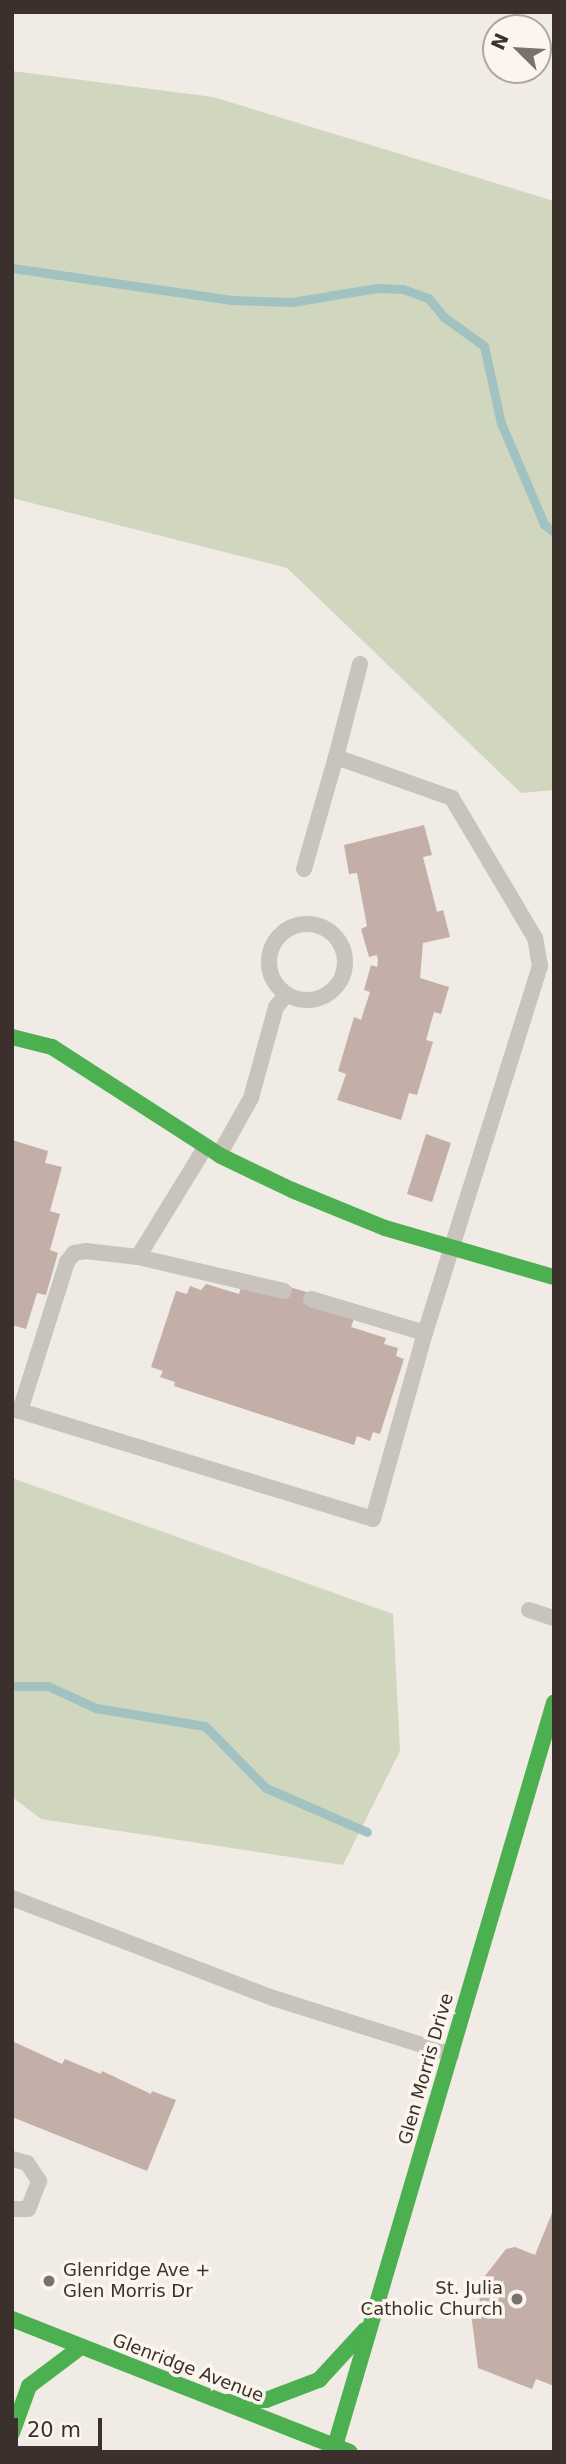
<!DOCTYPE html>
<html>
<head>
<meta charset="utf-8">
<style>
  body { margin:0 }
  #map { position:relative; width:566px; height:2464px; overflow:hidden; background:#f0ebe5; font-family:"DejaVu Sans",sans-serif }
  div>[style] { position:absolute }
  .green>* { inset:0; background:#d1d6bf }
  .stream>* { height:9px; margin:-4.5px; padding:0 4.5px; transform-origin:4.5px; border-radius:4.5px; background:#a1c2c1 }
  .building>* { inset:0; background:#c3afa7 }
  .lane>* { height:16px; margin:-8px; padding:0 8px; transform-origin:8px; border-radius:8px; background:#c9c3be }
  .lane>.ring { margin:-8px; padding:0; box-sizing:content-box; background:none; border:16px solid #c9c3be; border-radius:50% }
  .fast>* { height:16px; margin:-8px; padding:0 8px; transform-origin:8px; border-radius:8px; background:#4caf50 }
  .dots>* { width:19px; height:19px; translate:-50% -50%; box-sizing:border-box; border:4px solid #fbf5ee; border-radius:50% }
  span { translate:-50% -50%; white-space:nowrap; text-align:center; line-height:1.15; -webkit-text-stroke:7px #fbf5ee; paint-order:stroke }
  .street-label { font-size:18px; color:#3b302b }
  .poi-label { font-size:18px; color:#3b302b }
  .left { translate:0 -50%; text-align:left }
  .right { translate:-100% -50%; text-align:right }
  .frame { position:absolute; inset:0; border:14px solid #3b302b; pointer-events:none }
  .north { position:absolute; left:482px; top:14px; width:70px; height:70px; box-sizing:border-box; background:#fbf5ee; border:2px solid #aea6a0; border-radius:50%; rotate:294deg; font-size:19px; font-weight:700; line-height:28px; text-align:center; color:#3b302b }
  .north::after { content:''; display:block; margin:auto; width:24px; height:32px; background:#7a716c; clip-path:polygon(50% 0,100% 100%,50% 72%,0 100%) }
  .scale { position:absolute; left:14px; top:2418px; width:88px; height:32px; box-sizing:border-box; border:4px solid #3b302b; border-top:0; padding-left:9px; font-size:21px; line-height:24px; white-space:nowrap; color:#3b302b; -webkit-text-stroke:5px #fbf5ee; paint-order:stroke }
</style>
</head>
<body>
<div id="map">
  <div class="green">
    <i style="clip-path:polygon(12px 71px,213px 97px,554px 201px,554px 790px,521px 793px,287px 568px,12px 498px)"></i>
    <i style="clip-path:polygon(12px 1478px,393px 1614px,400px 1751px,343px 1865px,41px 1819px,12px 1797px)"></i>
  </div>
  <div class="stream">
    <i style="left:12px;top:268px;width:222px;rotate:8.3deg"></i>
    <i style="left:232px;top:300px;width:60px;rotate:1.9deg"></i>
    <i style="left:292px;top:302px;width:86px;rotate:-9.4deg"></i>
    <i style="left:377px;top:288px;width:26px;rotate:2deg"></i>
    <i style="left:403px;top:289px;width:27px;rotate:20deg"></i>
    <i style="left:428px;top:298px;width:25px;rotate:50deg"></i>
    <i style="left:444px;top:317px;width:49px;rotate:35.9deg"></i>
    <i style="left:484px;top:346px;width:79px;rotate:77.6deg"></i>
    <i style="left:501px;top:423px;width:110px;rotate:66.9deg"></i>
    <i style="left:544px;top:524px;width:13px;rotate:39deg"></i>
    <i style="left:12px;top:1686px;width:36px"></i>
    <i style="left:48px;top:1686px;width:53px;rotate:24.6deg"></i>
    <i style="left:96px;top:1708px;width:110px;rotate:9.4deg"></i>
    <i style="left:205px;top:1726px;width:87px;rotate:45.5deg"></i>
    <i style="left:266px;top:1788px;width:110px;rotate:23.5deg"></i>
  </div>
  <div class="building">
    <i style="clip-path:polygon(424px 825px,432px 855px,423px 857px,437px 912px,443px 910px,450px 937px,423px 943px,420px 978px,449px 987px,441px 1014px,434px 1012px,426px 1040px,433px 1042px,417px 1095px,409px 1093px,401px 1120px,337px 1100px,346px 1074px,338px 1071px,354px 1017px,361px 1020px,370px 992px,364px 990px,371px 965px,377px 967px,378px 960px,377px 955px,369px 957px,361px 929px,367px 926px,357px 873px,349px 874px,344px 845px)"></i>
    <i style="clip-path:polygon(426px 1134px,451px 1143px,432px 1202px,407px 1194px)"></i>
    <i style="clip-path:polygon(12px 1140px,48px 1151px,45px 1163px,62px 1167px,50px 1211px,60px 1214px,50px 1250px,58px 1253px,46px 1295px,37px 1293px,26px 1329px,12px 1325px)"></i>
    <i style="clip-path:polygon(206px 1284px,239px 1294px,242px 1284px,286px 1286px,313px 1294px,354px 1319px,351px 1327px,386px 1338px,384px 1344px,398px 1348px,396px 1356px,404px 1359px,380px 1434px,373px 1432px,370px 1441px,357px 1436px,354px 1445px,174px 1386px,175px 1382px,160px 1377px,163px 1371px,151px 1367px,176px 1291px,187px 1294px,190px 1286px,201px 1290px)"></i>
    <i style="clip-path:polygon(12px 2041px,62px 2064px,65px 2059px,101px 2074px,102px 2071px,151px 2094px,152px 2091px,176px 2100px,147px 2171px,12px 2117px)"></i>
    <i style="clip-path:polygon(554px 2208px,554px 2386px,536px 2379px,532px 2389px,478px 2368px,471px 2313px,481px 2312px,478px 2285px,506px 2249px,515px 2247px,535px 2255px)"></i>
  </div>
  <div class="lane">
    <i style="left:304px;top:869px;width:116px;rotate:-74.1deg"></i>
    <i class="ring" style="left:269px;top:924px;width:60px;height:60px"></i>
    <i style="left:219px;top:1155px;width:65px;rotate:-60.7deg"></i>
    <i style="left:251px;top:1098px;width:94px;rotate:-74.6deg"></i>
    <i style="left:276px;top:1007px;width:16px;rotate:-50deg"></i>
    <i style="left:138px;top:1257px;width:150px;rotate:13.1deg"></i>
    <i style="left:311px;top:1299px;width:119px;rotate:16.6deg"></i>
    <i style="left:12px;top:1409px;width:8px;rotate:14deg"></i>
    <i style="left:20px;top:1411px;width:156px;rotate:-72.5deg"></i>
    <i style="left:67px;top:1262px;width:11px;rotate:-52deg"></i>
    <i style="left:74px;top:1253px;width:12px;rotate:-9deg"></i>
    <i style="left:86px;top:1251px;width:52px;rotate:6.6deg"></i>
    <i style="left:138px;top:1257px;width:130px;rotate:-58.5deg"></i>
    <i style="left:20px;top:1411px;width:369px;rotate:17deg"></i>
    <i style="left:373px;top:1519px;width:193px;rotate:-74.4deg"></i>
    <i style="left:425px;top:1333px;width:385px;rotate:-72.6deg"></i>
    <i style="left:540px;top:966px;width:28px;rotate:-100deg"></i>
    <i style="left:535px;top:938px;width:163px;rotate:-120.7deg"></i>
    <i style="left:452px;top:798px;width:123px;rotate:-160.5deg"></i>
    <i style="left:336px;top:757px;width:96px;rotate:-75.5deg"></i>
    <i style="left:529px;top:1610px;width:26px;rotate:18deg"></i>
    <i style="left:12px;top:1898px;width:280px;rotate:21deg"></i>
    <i style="left:273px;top:1998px;width:187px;rotate:17.5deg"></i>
    <i style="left:12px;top:2159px;width:16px;rotate:15deg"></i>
    <i style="left:27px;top:2163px;width:22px;rotate:56deg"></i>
    <i style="left:39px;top:2181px;width:30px;rotate:111deg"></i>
    <i style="left:28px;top:2209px;width:16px;rotate:180deg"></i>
  </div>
  <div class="fast">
    <i style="left:12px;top:1037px;width:41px;rotate:14deg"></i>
    <i style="left:52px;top:1047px;width:201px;rotate:32.8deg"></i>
    <i style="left:221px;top:1156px;width:79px;rotate:25.6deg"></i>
    <i style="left:292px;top:1190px;width:100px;rotate:22.2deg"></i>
    <i style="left:385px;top:1228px;width:176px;rotate:16.2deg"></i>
    <i style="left:12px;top:2319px;width:363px;rotate:21.5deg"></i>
    <i style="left:227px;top:2402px;width:39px;rotate:-3deg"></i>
    <i style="left:266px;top:2400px;width:57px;rotate:-20.7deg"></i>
    <i style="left:319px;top:2380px;width:68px;rotate:-47.4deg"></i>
    <i style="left:12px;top:2433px;width:50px;rotate:-70.1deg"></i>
    <i style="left:29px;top:2386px;width:65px;rotate:-36.9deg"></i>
    <i style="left:335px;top:2446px;width:775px;rotate:-73.58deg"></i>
  </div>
  <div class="dots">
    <i style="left:49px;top:2281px;background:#7a716c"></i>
    <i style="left:517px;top:2299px;background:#7a716c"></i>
  </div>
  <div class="street-label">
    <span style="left:426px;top:2069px;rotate:-74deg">Glen Morris Drive</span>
    <span style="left:188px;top:2368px;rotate:21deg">Glenridge Avenue</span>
  </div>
  <div class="poi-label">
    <span class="left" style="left:63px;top:2281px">Glenridge Ave +<br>Glen Morris Dr</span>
    <span class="right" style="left:503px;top:2299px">St. Julia<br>Catholic Church</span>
  </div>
  <div class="frame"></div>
  <div class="north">N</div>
  <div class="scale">20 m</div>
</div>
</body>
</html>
